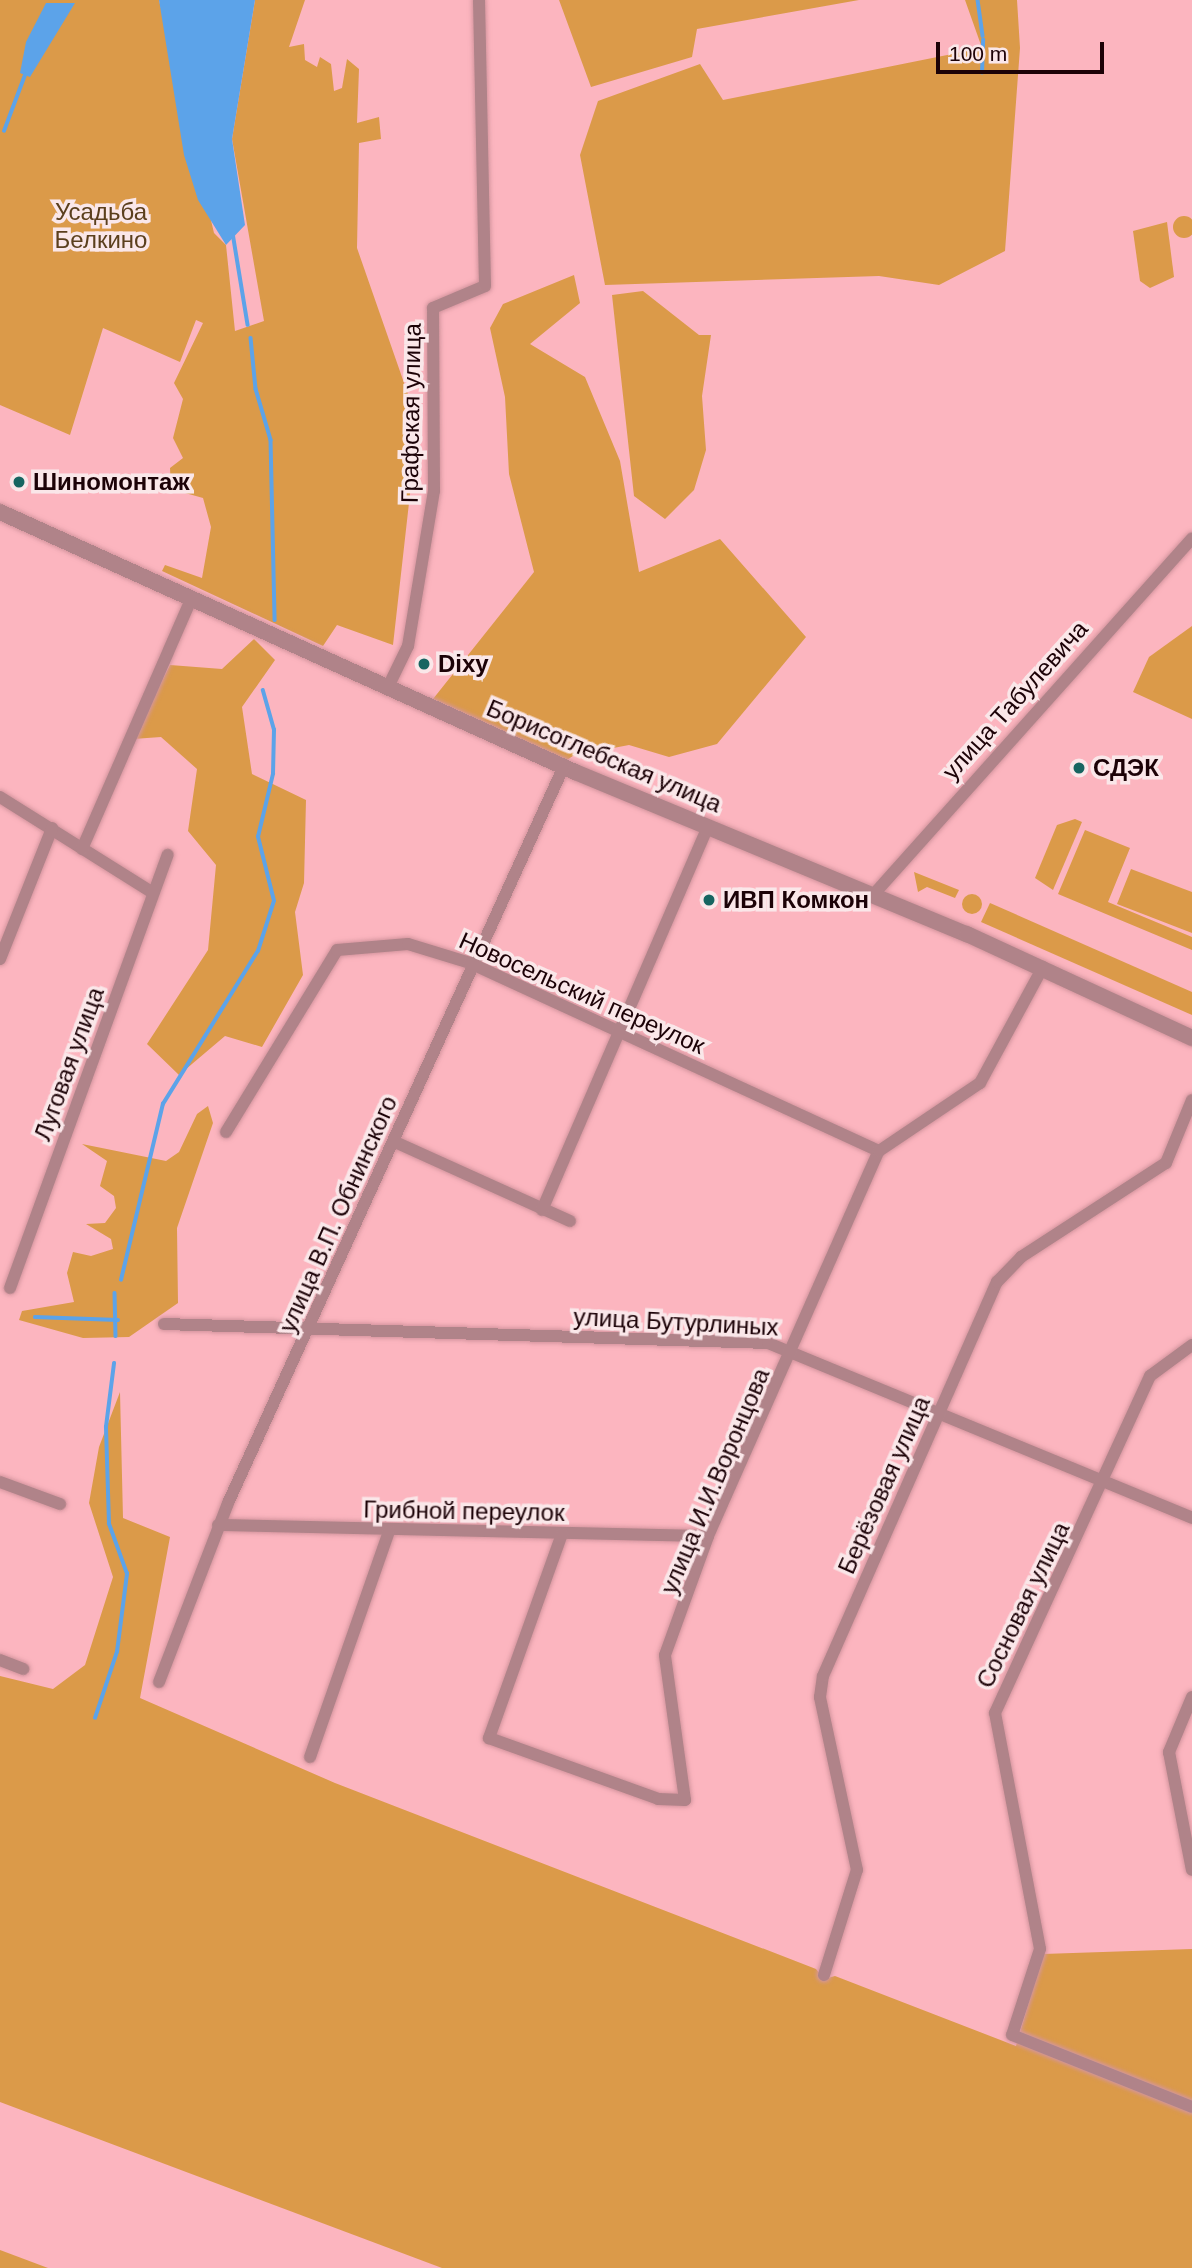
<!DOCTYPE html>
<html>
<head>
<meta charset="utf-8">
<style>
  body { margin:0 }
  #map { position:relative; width:1192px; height:2268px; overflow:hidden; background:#fcb5bf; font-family:Helvetica,sans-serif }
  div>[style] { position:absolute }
  .green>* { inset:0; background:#db9a49 }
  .round { border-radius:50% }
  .water>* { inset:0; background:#5ca3e9 }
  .stream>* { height:3.5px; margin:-1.75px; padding:0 1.75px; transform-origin:1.75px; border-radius:1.75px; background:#5ca3e9 }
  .roads { filter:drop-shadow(0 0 2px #d4959e) drop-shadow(0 0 2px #d4959e) }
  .minor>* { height:12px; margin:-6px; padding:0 6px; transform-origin:6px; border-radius:6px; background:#b08389 }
  .tertiary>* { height:16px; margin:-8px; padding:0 8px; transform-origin:8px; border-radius:8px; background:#b08389 }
  .dots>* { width:19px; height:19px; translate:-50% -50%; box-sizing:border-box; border:4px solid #fae7e9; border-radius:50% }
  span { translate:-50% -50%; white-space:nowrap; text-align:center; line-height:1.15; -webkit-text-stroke:7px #fae7e9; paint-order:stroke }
  .park-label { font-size:24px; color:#5b3f1d }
  .street-label { font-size:24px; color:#1c0207 }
  .poi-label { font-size:24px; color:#1c0207; font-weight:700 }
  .left { translate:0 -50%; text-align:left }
  .scale { position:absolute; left:936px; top:42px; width:168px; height:32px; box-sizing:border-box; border:4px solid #1c0207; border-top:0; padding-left:9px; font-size:21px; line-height:24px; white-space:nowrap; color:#1c0207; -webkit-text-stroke:5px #fae7e9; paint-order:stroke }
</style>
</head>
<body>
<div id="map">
  <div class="green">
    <i style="clip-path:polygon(0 0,159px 0,214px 233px,226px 245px,235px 331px,264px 321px,232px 139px,255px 0,305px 0,289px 47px,304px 44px,305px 60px,317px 67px,320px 57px,331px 64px,334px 91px,342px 88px,347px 59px,359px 69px,357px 123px,379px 117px,381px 139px,359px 143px,357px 248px,418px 423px,393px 645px,337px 625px,323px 646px,162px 571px,165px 565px,202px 578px,211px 527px,203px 498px,171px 489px,170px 468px,183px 458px,173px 438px,183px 399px,174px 383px,203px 323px,196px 320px,180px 362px,103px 328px,70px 435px,0 405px)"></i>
    <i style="clip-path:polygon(559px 0,859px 0,697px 29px,692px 57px,591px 87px)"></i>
    <i style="clip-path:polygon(965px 0,1017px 0,1020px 48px,1005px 251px,939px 285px,879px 276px,605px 285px,580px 155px,598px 101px,700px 64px,723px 100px,982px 48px)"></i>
    <i class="round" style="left:1173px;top:216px;width:22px;height:22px"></i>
    <i style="clip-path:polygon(1167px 222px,1174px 277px,1150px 288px,1140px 281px,1133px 231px)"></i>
    <i style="clip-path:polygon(574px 275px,580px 303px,530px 344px,585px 377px,620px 461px,639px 572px,720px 539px,806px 637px,717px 744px,669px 757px,629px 745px,608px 749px,607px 759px,580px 751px,567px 760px,433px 699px,534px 572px,509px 474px,505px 397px,490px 328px,503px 304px)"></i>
    <i style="clip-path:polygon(643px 291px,699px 335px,711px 335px,702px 396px,706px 450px,694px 490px,665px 519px,634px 496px,612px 295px)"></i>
    <i style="clip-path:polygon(1192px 626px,1192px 719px,1133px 692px,1149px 657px)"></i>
    <i style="clip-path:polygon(254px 639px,275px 660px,242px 707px,252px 774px,306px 800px,304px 883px,295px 912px,303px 975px,262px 1047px,225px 1036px,179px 1075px,147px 1044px,208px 950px,216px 865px,188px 831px,197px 769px,161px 737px,133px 739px,170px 665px,222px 669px)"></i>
    <i style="clip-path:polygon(1075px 819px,1082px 822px,1053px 890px,1035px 878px,1057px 825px)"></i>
    <i style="clip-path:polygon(1085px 830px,1130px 848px,1108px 902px,1192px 937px,1192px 950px,1058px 894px)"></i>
    <i style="clip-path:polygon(1131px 869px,1192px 892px,1192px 933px,1117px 904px)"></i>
    <i style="clip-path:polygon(914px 872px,959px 890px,955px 898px,927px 887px,918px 892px)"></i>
    <i class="round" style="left:962px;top:894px;width:20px;height:20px"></i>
    <i style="clip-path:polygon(990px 903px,1192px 992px,1192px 1015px,981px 922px)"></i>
    <i style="clip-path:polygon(208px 1106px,213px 1123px,177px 1228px,178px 1303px,129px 1337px,83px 1338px,19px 1320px,22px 1311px,74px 1302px,67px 1273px,73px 1252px,91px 1256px,113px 1249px,111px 1239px,86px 1224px,105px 1223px,116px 1208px,114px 1196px,100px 1186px,107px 1161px,82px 1144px,166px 1161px,179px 1152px,197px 1114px)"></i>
    <i style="clip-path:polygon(120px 1392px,123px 1518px,170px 1537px,140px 1698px,335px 1783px,816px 1969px,824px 1979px,835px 1976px,1016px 2046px,1043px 1954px,1192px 1949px,1192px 2268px,442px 2268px,0 2102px,0 1676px,53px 1689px,85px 1665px,113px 1577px,89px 1503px,99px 1447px)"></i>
    <i style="clip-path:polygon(0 2250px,48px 2268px,0 2268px)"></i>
  </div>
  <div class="water">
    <i style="clip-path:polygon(159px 0,255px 0,232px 139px,245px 225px,226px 245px,198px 200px,184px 155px)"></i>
    <i style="clip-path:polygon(46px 3px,75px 3px,30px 77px,20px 73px,26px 42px)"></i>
  </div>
  <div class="stream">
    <i style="left:978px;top:0;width:36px;rotate:82deg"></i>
    <i style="left:982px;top:73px;width:33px;rotate:-88deg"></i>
    <i style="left:4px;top:131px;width:60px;rotate:-69.4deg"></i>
    <i style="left:233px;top:233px;width:93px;rotate:80.7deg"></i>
    <i style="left:251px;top:338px;width:51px;rotate:84.4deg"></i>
    <i style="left:256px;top:389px;width:53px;rotate:73.6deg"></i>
    <i style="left:271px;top:440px;width:180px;rotate:88.7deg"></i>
    <i style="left:121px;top:1280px;width:181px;rotate:-76.6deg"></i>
    <i style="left:163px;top:1104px;width:180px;rotate:-58.2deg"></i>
    <i style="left:258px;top:951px;width:52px;rotate:-72.3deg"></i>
    <i style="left:274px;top:901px;width:66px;rotate:-104deg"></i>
    <i style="left:258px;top:837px;width:65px;rotate:-76.6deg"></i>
    <i style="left:273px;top:774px;width:44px;rotate:-88.7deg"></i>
    <i style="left:274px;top:730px;width:41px;rotate:-105.8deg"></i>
    <i style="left:115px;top:1293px;width:43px;rotate:88.7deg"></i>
    <i style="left:35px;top:1317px;width:83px;rotate:2.1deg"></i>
    <i style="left:95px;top:1718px;width:70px;rotate:-71.6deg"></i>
    <i style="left:117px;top:1652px;width:79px;rotate:-82.7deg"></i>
    <i style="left:127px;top:1574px;width:53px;rotate:-109.8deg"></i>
    <i style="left:109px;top:1524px;width:97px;rotate:-91.8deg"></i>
    <i style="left:106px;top:1427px;width:64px;rotate:-82.8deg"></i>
  </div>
  <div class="roads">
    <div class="minor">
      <i style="left:388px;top:687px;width:46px;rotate:-64deg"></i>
      <i style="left:408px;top:646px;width:157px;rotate:-80.5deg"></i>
      <i style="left:434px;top:491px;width:183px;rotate:-90.3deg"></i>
      <i style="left:433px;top:308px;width:56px;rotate:-22.9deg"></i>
      <i style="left:485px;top:286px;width:286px;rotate:-91.2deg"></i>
      <i style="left:0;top:797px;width:181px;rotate:32.1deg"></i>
      <i style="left:82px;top:849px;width:275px;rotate:-66.4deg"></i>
      <i style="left:874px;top:894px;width:477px;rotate:-48.2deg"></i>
      <i style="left:0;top:959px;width:141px;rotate:-68.3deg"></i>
      <i style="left:226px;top:1132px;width:213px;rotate:-58.6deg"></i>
      <i style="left:337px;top:950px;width:71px;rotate:-4.8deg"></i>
      <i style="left:408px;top:944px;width:65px;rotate:17deg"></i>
      <i style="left:470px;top:963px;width:450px;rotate:24.7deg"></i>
      <i style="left:395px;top:1142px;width:192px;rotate:24.3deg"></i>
      <i style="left:542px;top:1210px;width:418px;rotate:-66.6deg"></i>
      <i style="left:10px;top:1288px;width:461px;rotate:-70deg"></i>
      <i style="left:164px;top:1324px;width:604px;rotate:1.8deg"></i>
      <i style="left:768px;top:1343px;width:459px;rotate:22.4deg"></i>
      <i style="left:1192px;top:1345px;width:52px;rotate:143.6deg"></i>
      <i style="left:1150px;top:1376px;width:371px;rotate:114.7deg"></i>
      <i style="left:995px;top:1713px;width:240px;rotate:79.2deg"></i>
      <i style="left:1040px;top:1949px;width:90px;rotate:108deg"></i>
      <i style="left:1012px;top:2035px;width:194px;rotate:21.8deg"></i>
      <i style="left:0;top:1482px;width:64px;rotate:20.1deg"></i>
      <i style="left:218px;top:1525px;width:490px;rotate:1.3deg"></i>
      <i style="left:562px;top:1534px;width:217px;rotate:109.7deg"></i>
      <i style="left:489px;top:1738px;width:180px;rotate:19.8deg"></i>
      <i style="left:658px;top:1799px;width:27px;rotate:2deg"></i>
      <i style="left:685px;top:1800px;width:146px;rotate:-97.9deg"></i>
      <i style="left:665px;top:1655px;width:127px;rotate:-70.1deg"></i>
      <i style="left:708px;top:1536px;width:421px;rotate:-66.1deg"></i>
      <i style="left:879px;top:1151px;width:122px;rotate:-34deg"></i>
      <i style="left:980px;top:1083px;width:132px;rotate:-61.5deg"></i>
      <i style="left:0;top:1660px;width:25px;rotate:21deg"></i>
      <i style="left:159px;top:1682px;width:192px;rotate:-68.9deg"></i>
      <i style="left:228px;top:1503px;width:810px;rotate:-65.49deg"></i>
      <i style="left:1192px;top:1697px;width:60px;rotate:112.7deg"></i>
      <i style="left:1169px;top:1752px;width:120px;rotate:79deg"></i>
      <i style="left:310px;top:1757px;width:239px;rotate:-70.7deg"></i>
      <i style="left:824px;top:1975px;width:110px;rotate:-72.6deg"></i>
      <i style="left:857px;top:1870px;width:177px;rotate:-102.1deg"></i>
      <i style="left:820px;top:1697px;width:21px;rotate:-82deg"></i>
      <i style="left:823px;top:1676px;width:431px;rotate:-66.2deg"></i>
      <i style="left:997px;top:1282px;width:35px;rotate:-46deg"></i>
      <i style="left:1021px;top:1257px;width:173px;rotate:-33deg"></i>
      <i style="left:1166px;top:1163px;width:68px;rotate:-67.6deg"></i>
    </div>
    <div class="tertiary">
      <i style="left:0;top:512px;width:631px;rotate:24.33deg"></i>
      <i style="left:575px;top:772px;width:424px;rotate:22.5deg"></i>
      <i style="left:967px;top:934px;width:248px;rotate:24.8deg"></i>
    </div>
  </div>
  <div class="dots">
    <i style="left:19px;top:482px;background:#176561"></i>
    <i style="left:424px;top:664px;background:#176561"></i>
    <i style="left:1079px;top:768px;background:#176561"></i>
    <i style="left:709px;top:900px;background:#176561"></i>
  </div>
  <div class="park-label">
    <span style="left:101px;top:226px">Усадьба<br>Белкино</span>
  </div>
  <div class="street-label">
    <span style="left:411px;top:413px;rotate:-89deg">Графская улица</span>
    <span style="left:1015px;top:700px;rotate:-48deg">улица Табулевича</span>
    <span style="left:604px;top:756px;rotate:23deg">Борисоглебская улица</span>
    <span style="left:582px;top:993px;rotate:24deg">Новосельский переулок</span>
    <span style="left:69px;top:1064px;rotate:-70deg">Луговая улица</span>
    <span style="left:338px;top:1214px;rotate:-66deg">улица В.П. Обнинского</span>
    <span style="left:676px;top:1322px;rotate:3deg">улица Бутурлиных</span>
    <span style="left:715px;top:1481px;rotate:-67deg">улица И.И.Воронцова</span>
    <span style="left:884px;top:1485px;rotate:-66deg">Берёзовая улица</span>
    <span style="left:464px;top:1511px;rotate:1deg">Грибной переулок</span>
    <span style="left:1023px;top:1605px;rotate:-64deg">Сосновая улица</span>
  </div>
  <div class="poi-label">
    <span class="left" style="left:33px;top:482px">Шиномонтаж</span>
    <span class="left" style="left:438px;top:664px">Dixy</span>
    <span class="left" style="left:1093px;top:768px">СДЭК</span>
    <span class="left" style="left:723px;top:900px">ИВП Комкон</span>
  </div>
  <div class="scale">100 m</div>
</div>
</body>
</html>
